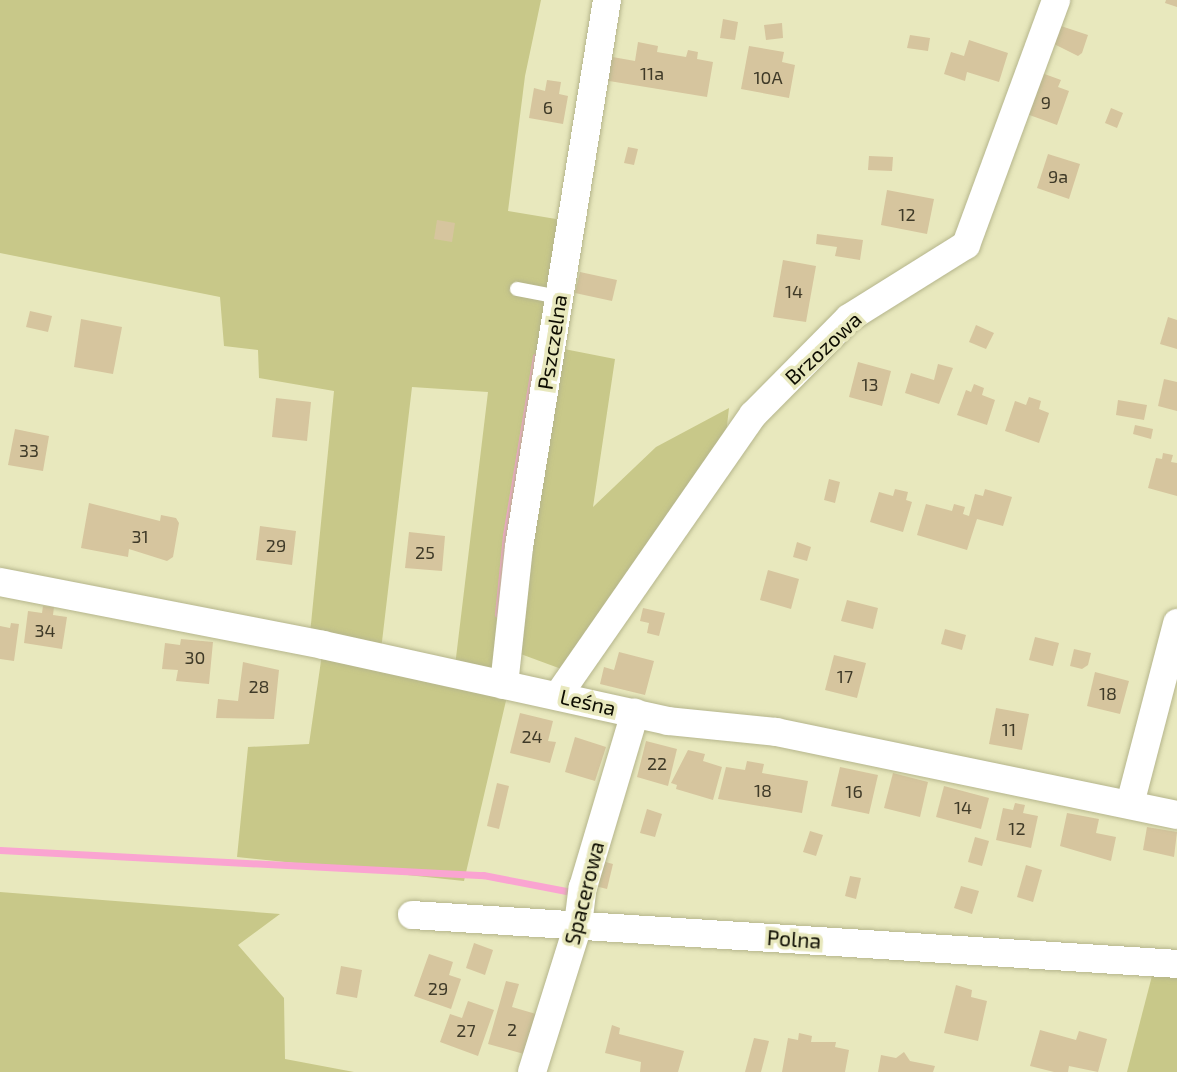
<!DOCTYPE html>
<html>
<head>
<meta charset="utf-8">
<style>
  body { margin:0 }
  #map { position:relative; width:1177px; height:1072px; overflow:hidden; background:#e8e8bd; font-family:"Exo 2",sans-serif }
  div>[style] { position:absolute }
  .green>* { inset:0; background:#c8c889 }
  .stream>* { height:7px; margin:-3.5px; padding:0 3.5px; transform-origin:3.5px; border-radius:3.5px; background:#faa4d1 }
  .building>* { inset:0; background:#d6c59e }
  .roads { filter:drop-shadow(0 0 2px #b5b58c) drop-shadow(0 0 2px #b5b58c) }
  .lane>* { height:14px; margin:-7px; padding:0 7px; transform-origin:7px; border-radius:7px; background:#fff }
  .street>* { height:28px; margin:-14px; padding:0 14px; transform-origin:14px; border-radius:14px; background:#fff }
  span { translate:-50% -50%; white-space:nowrap; text-align:center; line-height:1.15; -webkit-text-stroke:7px #e8e8bd; paint-order:stroke }
  .number-label { font-size:18px; color:#3f3a28 }
  .number-label span { -webkit-text-stroke-width:0 }
  .street-label { font-size:21px; color:#0d0c01 }
</style>
</head>
<body>
<div id="map">
  <div class="green">
    <i style="clip-path:polygon(0 0,541px 0,525px 76px,508px 211px,562px 220px,494px 669px,455px 666px,488px 392px,412px 387px,381px 650px,310px 634px,334px 391px,259px 378px,258px 350px,224px 346px,220px 297px,0 253px)"></i>
    <i style="clip-path:polygon(559px 348px,615px 359px,593px 507px,656px 447px,729px 408px,725px 443px,564px 670px,518px 653px)"></i>
    <i style="clip-path:polygon(322px 654px,508px 692px,464px 881px,237px 857px,248px 747px,309px 744px)"></i>
    <i style="clip-path:polygon(0 892px,280px 914px,238px 945px,284px 998px,285px 1059px,354px 1072px,0 1072px)"></i>
    <i style="clip-path:polygon(1153px 972px,1177px 973px,1177px 1072px,1127px 1072px)"></i>
  </div>
  <div class="stream">
    <i style="left:498px;top:614px;width:79px;rotate:-84.2deg"></i>
    <i style="left:506px;top:535px;width:181px;rotate:-80.5deg"></i>
    <i style="left:0;top:850px;width:484px;rotate:3deg"></i>
    <i style="left:483px;top:875px;width:90px;rotate:10.9deg"></i>
  </div>
  <div class="building">
    <i style="clip-path:polygon(1166px 0,1177px 0,1177px 7px,1165px 3px)"></i>
    <i style="clip-path:polygon(723px 19px,738px 22px,735px 40px,720px 38px)"></i>
    <i style="clip-path:polygon(782px 23px,783px 38px,766px 40px,764px 25px)"></i>
    <i style="clip-path:polygon(1058px 25px,1088px 35px,1082px 53px,1078px 56px,1052px 43px)"></i>
    <i style="clip-path:polygon(910px 35px,930px 38px,928px 51px,907px 48px)"></i>
    <i style="clip-path:polygon(969px 40px,1008px 53px,999px 82px,967px 72px,965px 81px,944px 74px,951px 52px,964px 56px)"></i>
    <i style="clip-path:polygon(638px 42px,658px 46px,657px 52px,686px 57px,688px 50px,698px 52px,697px 59px,713px 62px,707px 97px,603px 80px,607px 56px,635px 61px)"></i>
    <i style="clip-path:polygon(749px 46px,784px 52px,782px 62px,795px 65px,789px 98px,741px 89px)"></i>
    <i style="clip-path:polygon(1039px 72px,1061px 80px,1058px 87px,1069px 91px,1057px 125px,1024px 113px)"></i>
    <i style="clip-path:polygon(547px 80px,561px 82px,559px 94px,568px 96px,563px 124px,529px 118px,534px 88px,545px 91px)"></i>
    <i style="clip-path:polygon(1111px 108px,1123px 113px,1117px 128px,1105px 123px)"></i>
    <i style="clip-path:polygon(628px 147px,638px 149px,634px 165px,624px 163px)"></i>
    <i style="clip-path:polygon(1048px 154px,1080px 164px,1069px 199px,1037px 188px)"></i>
    <i style="clip-path:polygon(869px 156px,893px 157px,892px 171px,868px 170px)"></i>
    <i style="clip-path:polygon(887px 190px,934px 199px,927px 234px,881px 225px)"></i>
    <i style="clip-path:polygon(437px 220px,455px 223px,452px 242px,434px 239px)"></i>
    <i style="clip-path:polygon(817px 234px,863px 240px,860px 260px,835px 256px,837px 247px,816px 244px)"></i>
    <i style="clip-path:polygon(783px 260px,816px 266px,806px 322px,773px 317px)"></i>
    <i style="clip-path:polygon(580px 272px,617px 280px,612px 301px,575px 293px)"></i>
    <i style="clip-path:polygon(30px 311px,52px 316px,48px 332px,26px 327px)"></i>
    <i style="clip-path:polygon(1168px 317px,1177px 320px,1177px 349px,1160px 344px)"></i>
    <i style="clip-path:polygon(81px 319px,122px 327px,113px 374px,74px 367px)"></i>
    <i style="clip-path:polygon(976px 325px,994px 333px,986px 349px,969px 342px)"></i>
    <i style="clip-path:polygon(858px 362px,891px 371px,882px 406px,849px 397px)"></i>
    <i style="clip-path:polygon(938px 364px,953px 368px,939px 404px,905px 393px,911px 373px,934px 380px)"></i>
    <i style="clip-path:polygon(1164px 379px,1177px 382px,1177px 411px,1158px 406px)"></i>
    <i style="clip-path:polygon(974px 384px,984px 388px,982px 395px,995px 400px,987px 425px,957px 415px,966px 390px,971px 392px)"></i>
    <i style="clip-path:polygon(1029px 397px,1041px 401px,1039px 409px,1049px 413px,1039px 443px,1005px 431px,1015px 401px,1026px 405px)"></i>
    <i style="clip-path:polygon(276px 398px,311px 402px,307px 441px,272px 437px)"></i>
    <i style="clip-path:polygon(1118px 400px,1147px 405px,1144px 420px,1116px 415px)"></i>
    <i style="clip-path:polygon(1135px 425px,1153px 429px,1151px 439px,1133px 434px)"></i>
    <i style="clip-path:polygon(15px 429px,49px 436px,43px 471px,8px 465px)"></i>
    <i style="clip-path:polygon(1163px 453px,1173px 455px,1171px 462px,1177px 463px,1177px 496px,1148px 488px,1156px 458px,1162px 459px)"></i>
    <i style="clip-path:polygon(829px 479px,840px 482px,835px 503px,824px 500px)"></i>
    <i style="clip-path:polygon(895px 489px,908px 492px,906px 500px,912px 502px,903px 532px,870px 522px,879px 492px,893px 496px)"></i>
    <i style="clip-path:polygon(985px 489px,1012px 497px,1003px 526px,977px 519px,967px 550px,917px 535px,926px 504px,952px 511px,954px 504px,965px 507px,963px 514px,969px 516px,975px 494px,983px 496px)"></i>
    <i style="clip-path:polygon(89px 503px,160px 521px,161px 515px,176px 518px,179px 523px,173px 557px,167px 561px,129px 549px,128px 557px,81px 548px)"></i>
    <i style="clip-path:polygon(260px 526px,296px 531px,292px 565px,256px 560px)"></i>
    <i style="clip-path:polygon(409px 532px,445px 536px,442px 571px,405px 568px)"></i>
    <i style="clip-path:polygon(797px 542px,811px 547px,807px 561px,793px 557px)"></i>
    <i style="clip-path:polygon(768px 570px,799px 579px,791px 609px,760px 600px)"></i>
    <i style="clip-path:polygon(847px 600px,878px 608px,873px 629px,841px 621px)"></i>
    <i style="clip-path:polygon(43px 606px,54px 607px,53px 615px,67px 617px,62px 649px,24px 643px,28px 611px,42px 613px)"></i>
    <i style="clip-path:polygon(643px 608px,665px 613px,659px 636px,647px 633px,649px 623px,640px 621px)"></i>
    <i style="clip-path:polygon(11px 623px,19px 624px,14px 661px,0 659px,0 626px,10px 628px)"></i>
    <i style="clip-path:polygon(945px 629px,966px 635px,962px 650px,941px 644px)"></i>
    <i style="clip-path:polygon(1035px 637px,1059px 643px,1053px 666px,1029px 660px)"></i>
    <i style="clip-path:polygon(181px 639px,213px 642px,209px 684px,176px 681px,178px 670px,162px 669px,165px 643px,180px 645px)"></i>
    <i style="clip-path:polygon(1074px 649px,1091px 653px,1088px 665px,1082px 669px,1070px 666px)"></i>
    <i style="clip-path:polygon(619px 652px,654px 661px,645px 695px,600px 684px,604px 667px,614px 670px)"></i>
    <i style="clip-path:polygon(834px 655px,866px 663px,857px 698px,825px 690px)"></i>
    <i style="clip-path:polygon(243px 662px,279px 670px,274px 719px,216px 718px,218px 699px,238px 701px)"></i>
    <i style="clip-path:polygon(1095px 672px,1129px 681px,1120px 714px,1087px 706px)"></i>
    <i style="clip-path:polygon(996px 708px,1029px 714px,1022px 750px,989px 744px)"></i>
    <i style="clip-path:polygon(520px 713px,553px 721px,548px 741px,556px 742px,550px 763px,510px 753px)"></i>
    <i style="clip-path:polygon(575px 737px,606px 747px,595px 781px,565px 772px)"></i>
    <i style="clip-path:polygon(646px 741px,677px 749px,668px 786px,637px 777px)"></i>
    <i style="clip-path:polygon(688px 750px,705px 754px,703px 761px,722px 767px,713px 800px,676px 789px,677px 785px,671px 783px)"></i>
    <i style="clip-path:polygon(747px 761px,764px 764px,762px 773px,808px 781px,802px 813px,718px 799px,726px 767px,745px 770px)"></i>
    <i style="clip-path:polygon(840px 767px,878px 775px,869px 814px,831px 806px)"></i>
    <i style="clip-path:polygon(893px 773px,928px 782px,920px 817px,884px 808px)"></i>
    <i style="clip-path:polygon(497px 783px,509px 786px,499px 829px,487px 826px)"></i>
    <i style="clip-path:polygon(944px 786px,989px 798px,981px 829px,936px 817px)"></i>
    <i style="clip-path:polygon(1015px 803px,1025px 805px,1023px 813px,1038px 816px,1031px 848px,996px 840px,1003px 808px,1013px 810px)"></i>
    <i style="clip-path:polygon(647px 809px,662px 814px,655px 837px,640px 833px)"></i>
    <i style="clip-path:polygon(1067px 813px,1099px 819px,1096px 833px,1116px 837px,1111px 861px,1060px 846px)"></i>
    <i style="clip-path:polygon(1147px 827px,1177px 832px,1174px 857px,1143px 850px)"></i>
    <i style="clip-path:polygon(810px 831px,823px 835px,816px 856px,803px 852px)"></i>
    <i style="clip-path:polygon(975px 837px,989px 841px,982px 866px,968px 862px)"></i>
    <i style="clip-path:polygon(602px 861px,613px 864px,607px 889px,595px 886px)"></i>
    <i style="clip-path:polygon(1026px 865px,1042px 870px,1033px 902px,1017px 897px)"></i>
    <i style="clip-path:polygon(850px 876px,861px 878px,856px 899px,845px 896px)"></i>
    <i style="clip-path:polygon(961px 886px,979px 891px,972px 914px,954px 908px)"></i>
    <i style="clip-path:polygon(474px 943px,493px 950px,485px 975px,466px 968px)"></i>
    <i style="clip-path:polygon(429px 954px,453px 962px,449px 975px,461px 979px,451px 1009px,414px 996px)"></i>
    <i style="clip-path:polygon(341px 966px,362px 970px,357px 998px,336px 994px)"></i>
    <i style="clip-path:polygon(506px 981px,519px 984px,512px 1007px,536px 1014px,524px 1054px,488px 1044px)"></i>
    <i style="clip-path:polygon(956px 985px,972px 990px,971px 997px,987px 1001px,978px 1041px,944px 1033px)"></i>
    <i style="clip-path:polygon(468px 1001px,494px 1010px,478px 1056px,440px 1042px,450px 1014px,462px 1018px)"></i>
    <i style="clip-path:polygon(612px 1025px,620px 1028px,619px 1034px,684px 1051px,678px 1072px,640px 1072px,641px 1062px,605px 1053px)"></i>
    <i style="clip-path:polygon(1040px 1030px,1076px 1040px,1079px 1031px,1107px 1039px,1098px 1072px,1069px 1066px,1068px 1072px,1054px 1072px,1030px 1066px)"></i>
    <i style="clip-path:polygon(799px 1033px,812px 1036px,811px 1042px,836px 1042px,835px 1047px,849px 1050px,845px 1072px,782px 1072px,788px 1038px,798px 1040px)"></i>
    <i style="clip-path:polygon(754px 1038px,769px 1041px,761px 1072px,745px 1072px)"></i>
    <i style="clip-path:polygon(904px 1052px,910px 1061px,935px 1066px,933px 1072px,878px 1072px,881px 1055px,896px 1058px)"></i>
  </div>
  <div class="roads">
    <div class="lane">
      <i style="left:517px;top:289px;width:43px;rotate:10.8deg"></i>
    </div>
    <div class="street">
      <i style="left:0;top:582px;width:329px;rotate:11deg"></i>
      <i style="left:323px;top:645px;width:353px;rotate:12.4deg"></i>
      <i style="left:668px;top:721px;width:109px;rotate:5.8deg"></i>
      <i style="left:776px;top:732px;width:409px;rotate:11.7deg"></i>
      <i style="left:504px;top:685px;width:139px;rotate:-83.8deg"></i>
      <i style="left:519px;top:547px;width:554px;rotate:-80.86deg"></i>
      <i style="left:559px;top:694px;width:340px;rotate:-55.2deg"></i>
      <i style="left:753px;top:415px;width:136px;rotate:-45.3deg"></i>
      <i style="left:849px;top:318px;width:138px;rotate:-32deg"></i>
      <i style="left:966px;top:245px;width:261px;rotate:-69.8deg"></i>
      <i style="left:1130px;top:804px;width:187px;rotate:-75.4deg"></i>
      <i style="left:412px;top:915px;width:767px;rotate:3.66deg"></i>
      <i style="left:532px;top:1072px;width:154px;rotate:-72.6deg"></i>
      <i style="left:578px;top:925px;width:38px;rotate:-83deg"></i>
      <i style="left:583px;top:887px;width:182px;rotate:-73.4deg"></i>
    </div>
  </div>
  <div class="number-label">
    <span style="left:652px;top:73px">11a</span>
    <span style="left:768px;top:77px">10A</span>
    <span style="left:1046px;top:102px">9</span>
    <span style="left:548px;top:107px">6</span>
    <span style="left:1058px;top:176px">9a</span>
    <span style="left:907px;top:214px">12</span>
    <span style="left:794px;top:291px">14</span>
    <span style="left:870px;top:384px">13</span>
    <span style="left:29px;top:450px">33</span>
    <span style="left:140px;top:536px">31</span>
    <span style="left:276px;top:545px">29</span>
    <span style="left:425px;top:552px">25</span>
    <span style="left:45px;top:630px">34</span>
    <span style="left:195px;top:657px">30</span>
    <span style="left:845px;top:676px">17</span>
    <span style="left:259px;top:686px">28</span>
    <span style="left:1108px;top:693px">18</span>
    <span style="left:1009px;top:729px">11</span>
    <span style="left:532px;top:736px">24</span>
    <span style="left:657px;top:763px">22</span>
    <span style="left:763px;top:790px">18</span>
    <span style="left:854px;top:791px">16</span>
    <span style="left:963px;top:807px">14</span>
    <span style="left:1017px;top:828px">12</span>
    <span style="left:438px;top:988px">29</span>
    <span style="left:512px;top:1029px">2</span>
    <span style="left:466px;top:1030px">27</span>
  </div>
  <div class="street-label">
    <span style="left:552px;top:342px;rotate:-81deg">Pszczelna</span>
    <span style="left:823px;top:348px;rotate:-43deg">Brzozowa</span>
    <span style="left:588px;top:702px;rotate:13deg">Leśna</span>
    <span style="left:584px;top:893px;rotate:-76deg">Spacerowa</span>
    <span style="left:794px;top:939px;rotate:4deg">Polna</span>
  </div>
</div>
</body>
</html>
